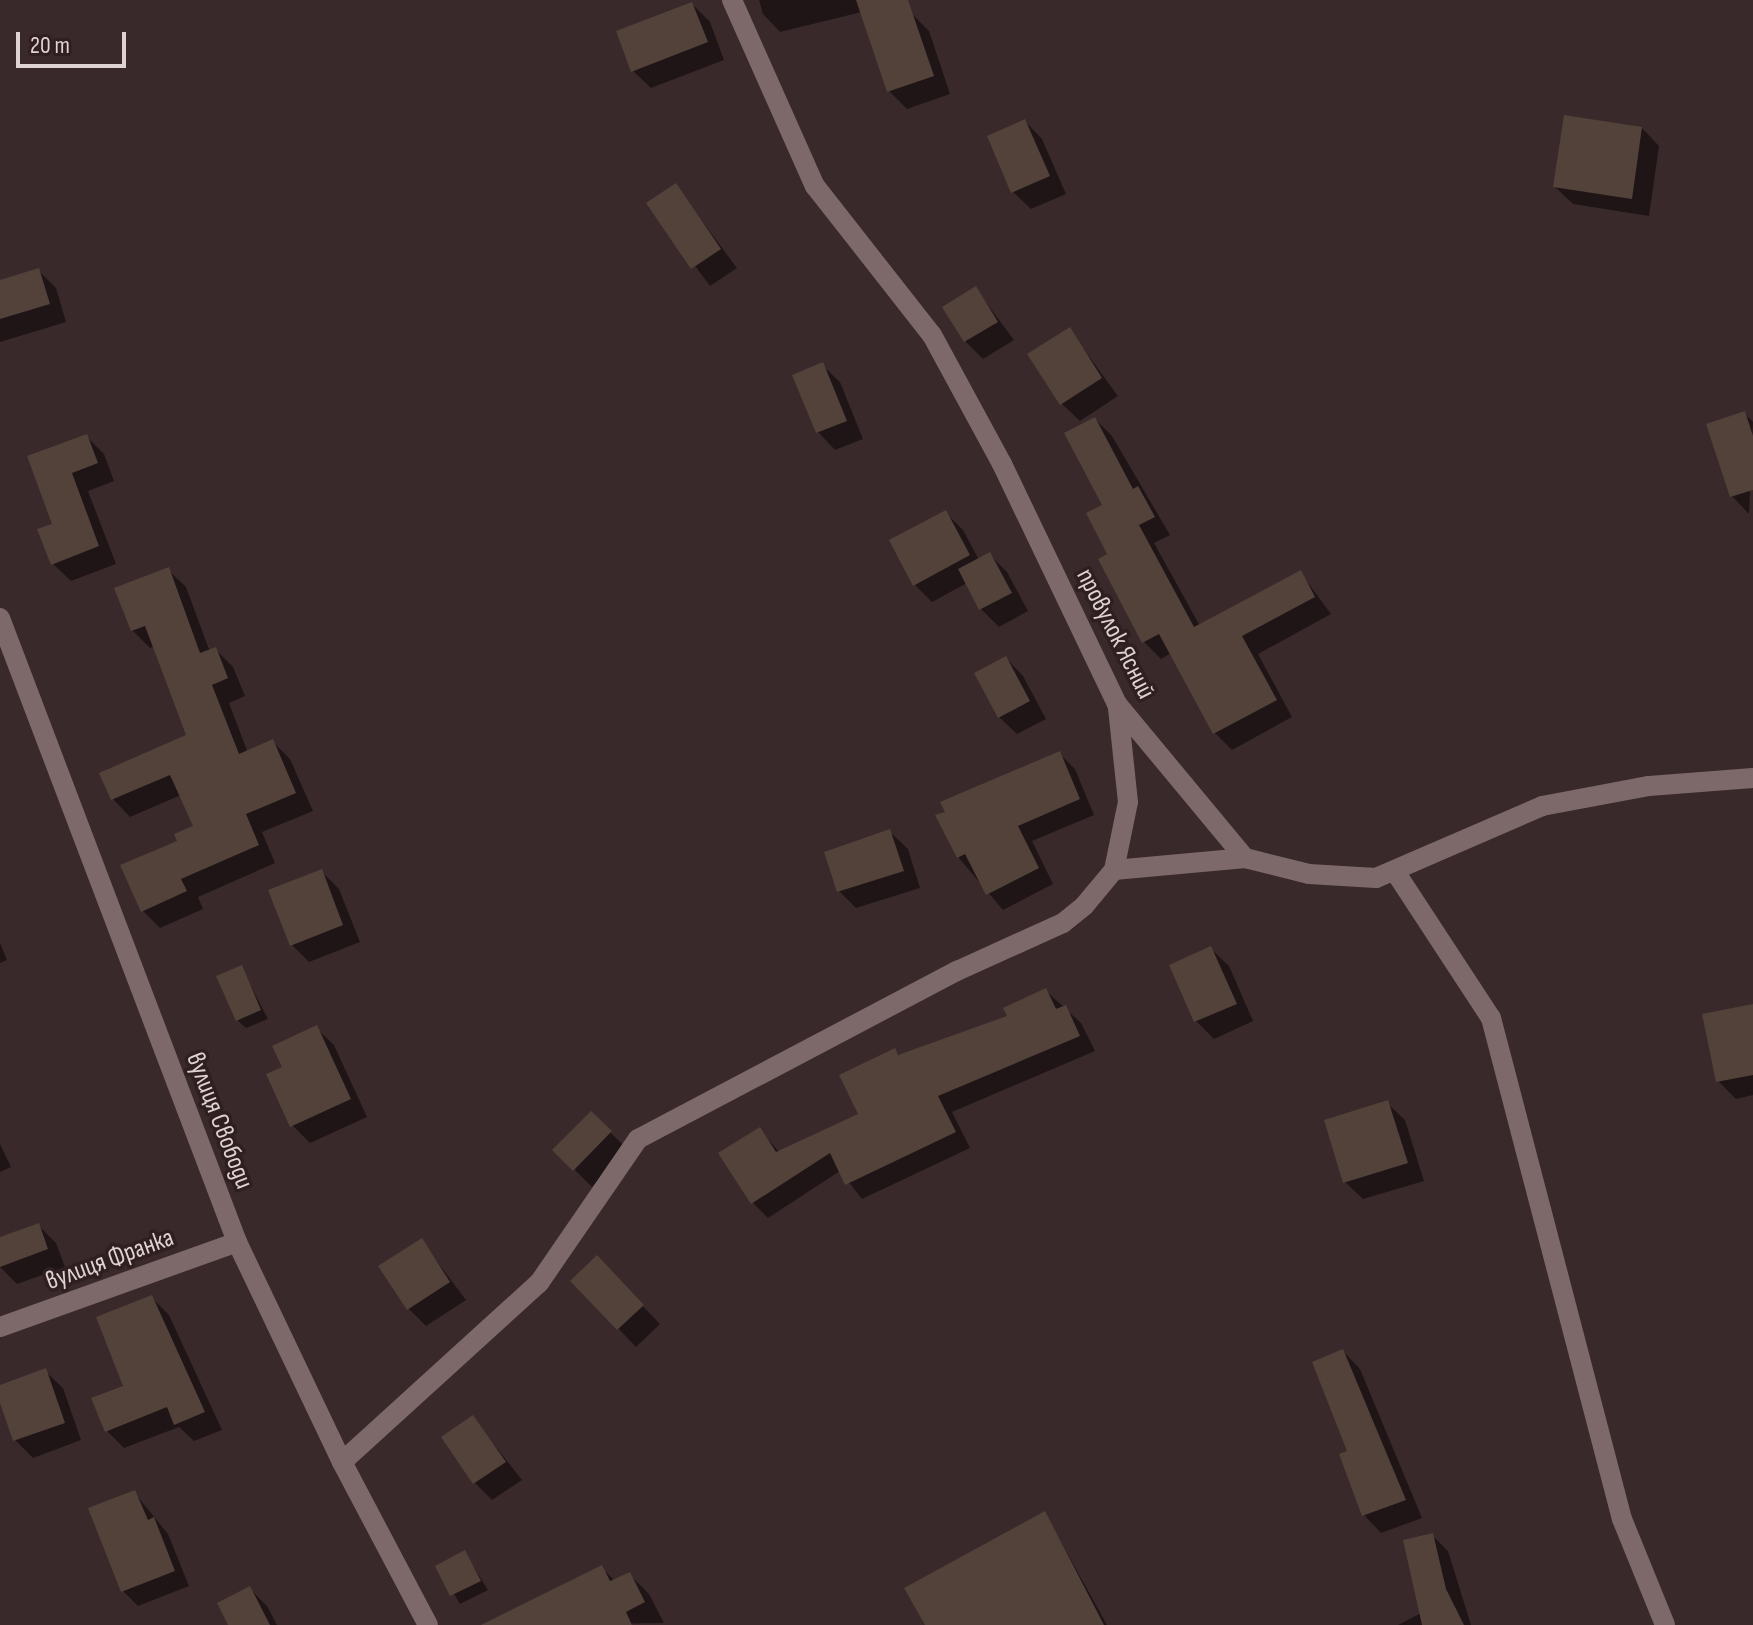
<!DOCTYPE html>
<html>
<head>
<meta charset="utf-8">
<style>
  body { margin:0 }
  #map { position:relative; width:1753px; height:1625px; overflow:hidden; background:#3a292a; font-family:"Sofia Sans Condensed",sans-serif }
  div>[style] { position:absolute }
  .shadow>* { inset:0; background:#0007 }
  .building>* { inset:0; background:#52423a }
  .street>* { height:20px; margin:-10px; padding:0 10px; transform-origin:10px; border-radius:10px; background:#7d696a }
  .secondary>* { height:20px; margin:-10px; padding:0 10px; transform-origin:10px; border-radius:10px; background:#7d696a }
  span { translate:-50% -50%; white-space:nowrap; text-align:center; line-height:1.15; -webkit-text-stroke:7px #301f21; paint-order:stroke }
  .street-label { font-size:26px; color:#ded2d3 }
  .scale { position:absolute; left:16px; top:32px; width:110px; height:36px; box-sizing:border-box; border:4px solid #ded2d3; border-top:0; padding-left:10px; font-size:24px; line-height:28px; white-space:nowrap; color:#ded2d3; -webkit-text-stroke:6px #301f21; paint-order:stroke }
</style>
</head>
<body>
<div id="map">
  <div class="shadow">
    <i style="clip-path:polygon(759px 0,867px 0,870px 10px,780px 32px,763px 14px)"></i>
    <i style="clip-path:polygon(692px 4px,710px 22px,724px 60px,651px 88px,633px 71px)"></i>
    <i style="clip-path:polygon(911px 13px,929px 31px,950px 94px,907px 109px,889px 91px)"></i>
    <i style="clip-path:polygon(1025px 121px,1042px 139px,1066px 194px,1031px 209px,1013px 192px)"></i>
    <i style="clip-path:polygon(1642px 128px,1659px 146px,1649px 216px,1573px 204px,1555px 187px)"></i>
    <i style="clip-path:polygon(676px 186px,737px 268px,710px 286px,649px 204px)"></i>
    <i style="clip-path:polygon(38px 270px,56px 288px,66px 322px,0 342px,0 282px)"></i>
    <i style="clip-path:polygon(976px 289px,1014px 340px,983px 359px,965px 341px)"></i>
    <i style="clip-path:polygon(1069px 329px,1118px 396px,1080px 421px,1062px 404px)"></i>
    <i style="clip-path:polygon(822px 365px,840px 382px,863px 439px,835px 450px,818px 432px)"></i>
    <i style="clip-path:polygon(1745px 414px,1753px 422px,1749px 514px,1732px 496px)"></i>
    <i style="clip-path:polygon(1095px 419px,1112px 436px,1170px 535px,1154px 543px,1200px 626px,1300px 572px,1331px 614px,1258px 654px,1292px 717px,1232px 750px,1215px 733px,1171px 653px,1161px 659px,1144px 642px,1109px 555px)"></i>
    <i style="clip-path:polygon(86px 436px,104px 454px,114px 481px,88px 491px,116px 564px,71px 581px,53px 564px,54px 525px,30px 457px)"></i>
    <i style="clip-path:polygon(946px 513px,963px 530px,979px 560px,990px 555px,1007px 572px,1028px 611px,999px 627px,981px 609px,967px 583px,932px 602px,914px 584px)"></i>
    <i style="clip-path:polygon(168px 570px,186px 587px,210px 652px,216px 650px,233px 667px,245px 696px,229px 703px,248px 753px,273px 742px,290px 759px,313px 811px,262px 832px,275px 863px,198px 897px,203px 909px,160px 928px,142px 910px,179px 842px,196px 827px,181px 795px,130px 817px,113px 799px,189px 736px,155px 646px,150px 648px,132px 630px)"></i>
    <i style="clip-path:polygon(1006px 658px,1023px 676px,1046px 719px,1017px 734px,999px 717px)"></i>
    <i style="clip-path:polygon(1059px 753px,1075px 769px,1094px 815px,1032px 841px,1053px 884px,1003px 910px,958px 857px)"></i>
    <i style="clip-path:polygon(890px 832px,908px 849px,920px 888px,856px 908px,839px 891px)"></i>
    <i style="clip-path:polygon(321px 871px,339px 889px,360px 942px,309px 962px,291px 944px)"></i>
    <i style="clip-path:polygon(0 943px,7px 960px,0 963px)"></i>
    <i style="clip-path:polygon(1211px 949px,1229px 966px,1253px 1021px,1214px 1039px,1196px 1021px,1172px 966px)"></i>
    <i style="clip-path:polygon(241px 967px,268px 1019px,246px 1028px,237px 1020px)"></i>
    <i style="clip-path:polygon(1045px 990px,1081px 1023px,1095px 1051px,952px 1112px,970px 1148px,862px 1199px,840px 1171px,768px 1218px,752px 1202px,759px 1129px,780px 1153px,861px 1115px,894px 1051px,900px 1056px,1009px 1017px)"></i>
    <i style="clip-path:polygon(1753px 1006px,1753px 1095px,1736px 1099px,1718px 1081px)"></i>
    <i style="clip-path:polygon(316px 1028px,334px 1045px,367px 1117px,310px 1143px,292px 1125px,285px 1068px)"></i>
    <i style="clip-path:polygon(1387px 1103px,1405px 1120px,1424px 1181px,1363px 1199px,1345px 1182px)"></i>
    <i style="clip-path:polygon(591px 1113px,628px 1150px,592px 1187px,555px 1150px)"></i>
    <i style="clip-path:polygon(0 1144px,11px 1167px,0 1172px)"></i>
    <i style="clip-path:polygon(38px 1225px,56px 1243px,65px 1267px,17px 1284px,0 1267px,0 1239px)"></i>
    <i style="clip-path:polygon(421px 1240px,466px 1300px,426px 1326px,408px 1308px)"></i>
    <i style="clip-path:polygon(614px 1276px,660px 1324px,636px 1347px,573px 1281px)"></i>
    <i style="clip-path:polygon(152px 1298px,169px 1315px,222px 1430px,194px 1441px,179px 1427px,124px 1448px,107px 1431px)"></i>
    <i style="clip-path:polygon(1343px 1351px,1360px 1369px,1422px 1518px,1381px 1533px,1364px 1515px)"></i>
    <i style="clip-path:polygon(45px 1371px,63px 1388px,81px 1440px,33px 1458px,15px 1440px,0 1387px)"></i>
    <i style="clip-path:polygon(473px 1418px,522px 1480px,492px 1500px,475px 1483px)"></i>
    <i style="clip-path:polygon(134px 1492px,168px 1534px,189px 1586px,138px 1606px,123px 1591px)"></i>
    <i style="clip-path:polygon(1045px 1513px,1107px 1625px,927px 1625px)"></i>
    <i style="clip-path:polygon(1433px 1536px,1448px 1551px,1471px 1625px,1398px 1625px,1421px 1613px)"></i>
    <i style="clip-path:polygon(465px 1553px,488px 1590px,460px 1604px,438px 1567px)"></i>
    <i style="clip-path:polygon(602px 1568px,615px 1581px,629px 1574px,649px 1594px,664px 1623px,532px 1625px)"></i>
    <i style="clip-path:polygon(250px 1589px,267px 1606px,277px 1625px,230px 1625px)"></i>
  </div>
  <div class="building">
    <i style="clip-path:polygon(856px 0,908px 0,934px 76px,887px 92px)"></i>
    <i style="clip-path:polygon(692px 2px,708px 42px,631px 72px,616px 31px)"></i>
    <i style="clip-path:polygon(1564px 115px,1642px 127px,1632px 199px,1553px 187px)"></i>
    <i style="clip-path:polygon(1025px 119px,1050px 176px,1011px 193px,987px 136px)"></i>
    <i style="clip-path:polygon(676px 183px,721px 249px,691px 269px,646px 203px)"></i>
    <i style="clip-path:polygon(39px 268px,50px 304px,0 319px,0 280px)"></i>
    <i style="clip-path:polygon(976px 286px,998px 322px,964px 342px,942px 307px)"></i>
    <i style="clip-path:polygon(1070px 327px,1102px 378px,1060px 405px,1027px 354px)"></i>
    <i style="clip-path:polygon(823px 362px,847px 421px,816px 433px,792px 375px)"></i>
    <i style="clip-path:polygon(1745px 411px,1753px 436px,1753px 490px,1730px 497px,1706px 424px)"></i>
    <i style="clip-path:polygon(1095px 417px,1133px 489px,1138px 486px,1155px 517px,1139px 525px,1194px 627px,1301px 570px,1315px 597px,1242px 636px,1277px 700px,1213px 734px,1159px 634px,1142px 643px,1098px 559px,1107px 554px,1086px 513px,1102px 505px,1064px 433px)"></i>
    <i style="clip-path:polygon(87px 434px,98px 463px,72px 473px,99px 546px,51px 565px,37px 529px,52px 524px,27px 456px)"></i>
    <i style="clip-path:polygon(946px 510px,970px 555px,913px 586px,889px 540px)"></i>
    <i style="clip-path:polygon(990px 552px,1012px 593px,979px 610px,958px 569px)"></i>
    <i style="clip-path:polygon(169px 567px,200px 653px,216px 647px,228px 678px,212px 685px,239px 754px,273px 739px,296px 793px,246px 814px,259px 845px,181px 879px,187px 891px,141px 912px,120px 865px,177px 841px,174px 834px,193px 826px,170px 775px,111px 800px,99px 773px,186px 735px,145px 626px,131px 631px,114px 588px)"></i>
    <i style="clip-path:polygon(1006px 656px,1030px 701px,998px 718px,974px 673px)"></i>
    <i style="clip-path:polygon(1060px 751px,1080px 799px,1018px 826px,1039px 868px,986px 895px,965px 854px,957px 858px,935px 815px,945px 812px,940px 802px)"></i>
    <i style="clip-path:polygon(890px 829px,904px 871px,837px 892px,824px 852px)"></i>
    <i style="clip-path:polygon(322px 869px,343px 925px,290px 946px,268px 890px)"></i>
    <i style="clip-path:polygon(1211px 946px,1237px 1004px,1194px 1022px,1169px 965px)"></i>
    <i style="clip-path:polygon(242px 965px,261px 1010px,236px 1021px,216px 976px)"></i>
    <i style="clip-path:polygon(1046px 988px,1056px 1009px,1066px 1005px,1080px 1036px,938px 1096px,956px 1132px,845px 1185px,830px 1153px,751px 1204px,718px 1153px,760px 1127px,776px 1152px,858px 1114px,839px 1075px,895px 1048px,898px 1055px,1007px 1016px,1003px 1008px)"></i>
    <i style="clip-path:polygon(1753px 1004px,1753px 1075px,1716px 1082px,1702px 1014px)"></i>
    <i style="clip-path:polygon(317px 1025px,351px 1099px,290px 1127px,266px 1074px,282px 1067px,272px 1046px)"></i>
    <i style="clip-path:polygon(1388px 1100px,1408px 1163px,1343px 1183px,1324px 1120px)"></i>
    <i style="clip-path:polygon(591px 1111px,612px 1131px,573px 1171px,552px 1150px)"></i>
    <i style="clip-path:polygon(39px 1223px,48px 1249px,0 1267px,0 1237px)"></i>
    <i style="clip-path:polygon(422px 1238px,450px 1282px,407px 1310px,378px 1266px)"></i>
    <i style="clip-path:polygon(597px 1255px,644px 1305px,617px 1330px,570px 1281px)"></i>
    <i style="clip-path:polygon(152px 1295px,205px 1412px,174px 1425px,167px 1407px,105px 1432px,91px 1398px,123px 1386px,96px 1317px)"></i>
    <i style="clip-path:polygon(1343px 1349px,1406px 1500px,1362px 1516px,1339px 1454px,1347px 1451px,1312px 1362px)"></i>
    <i style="clip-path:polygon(46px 1368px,65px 1423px,13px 1441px,0 1403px,0 1385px)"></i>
    <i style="clip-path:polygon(473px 1415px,506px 1462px,473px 1484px,441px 1437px)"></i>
    <i style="clip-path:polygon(135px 1490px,148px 1520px,154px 1517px,175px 1571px,121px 1592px,88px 1508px)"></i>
    <i style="clip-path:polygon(1045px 1511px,1104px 1625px,925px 1625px,904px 1588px)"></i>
    <i style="clip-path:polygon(1433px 1533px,1446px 1589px,1464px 1625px,1422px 1625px,1403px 1540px)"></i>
    <i style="clip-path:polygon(465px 1550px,481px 1581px,450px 1596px,435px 1566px)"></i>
    <i style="clip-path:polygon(602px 1565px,610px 1581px,630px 1572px,645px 1602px,626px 1612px,632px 1625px,481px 1625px)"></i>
    <i style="clip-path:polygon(250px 1586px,270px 1625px,228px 1625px,217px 1603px)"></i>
  </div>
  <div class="street">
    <i style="left:732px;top:0;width:204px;rotate:66deg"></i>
    <i style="left:815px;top:186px;width:189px;rotate:51.9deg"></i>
    <i style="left:932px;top:335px;width:147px;rotate:61.5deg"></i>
    <i style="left:1002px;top:464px;width:266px;rotate:64.4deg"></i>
    <i style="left:1117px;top:704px;width:200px;rotate:50.3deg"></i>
    <i style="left:1245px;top:858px;width:66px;rotate:14deg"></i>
    <i style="left:1309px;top:874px;width:67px;rotate:3.4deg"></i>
    <i style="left:1376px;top:878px;width:181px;rotate:-23.4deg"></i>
    <i style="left:1542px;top:806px;width:109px;rotate:-10.6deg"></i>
    <i style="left:1649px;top:786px;width:104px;rotate:-4.4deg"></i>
    <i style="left:1114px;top:870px;width:132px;rotate:-5.2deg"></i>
    <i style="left:1396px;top:873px;width:173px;rotate:56.8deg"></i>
    <i style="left:1491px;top:1018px;width:518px;rotate:75.35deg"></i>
    <i style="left:1622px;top:1519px;width:114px;rotate:67.9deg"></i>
    <i style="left:0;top:1327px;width:252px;rotate:-19.7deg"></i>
    <i style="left:342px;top:1462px;width:266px;rotate:-42.3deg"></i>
    <i style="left:539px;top:1283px;width:175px;rotate:-55.5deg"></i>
    <i style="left:638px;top:1139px;width:361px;rotate:-27.8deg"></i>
    <i style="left:957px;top:971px;width:116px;rotate:-24.4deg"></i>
    <i style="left:1063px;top:923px;width:27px;rotate:-39deg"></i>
    <i style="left:1084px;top:906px;width:47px;rotate:-50.2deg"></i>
    <i style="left:1114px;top:870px;width:69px;rotate:-78.4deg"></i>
    <i style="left:1128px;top:802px;width:95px;rotate:-96.1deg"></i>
  </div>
  <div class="secondary">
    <i style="left:0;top:618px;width:667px;rotate:69.2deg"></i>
    <i style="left:237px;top:1242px;width:244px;rotate:64.5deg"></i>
    <i style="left:342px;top:1462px;width:184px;rotate:62.2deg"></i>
  </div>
  <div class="street-label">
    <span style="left:1115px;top:634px;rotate:63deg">провулок Ясний</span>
    <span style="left:219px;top:1121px;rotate:69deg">вулиця Свободи</span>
    <span style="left:110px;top:1260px;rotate:-20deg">вулиця Франка</span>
  </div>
  <div class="scale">20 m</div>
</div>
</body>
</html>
